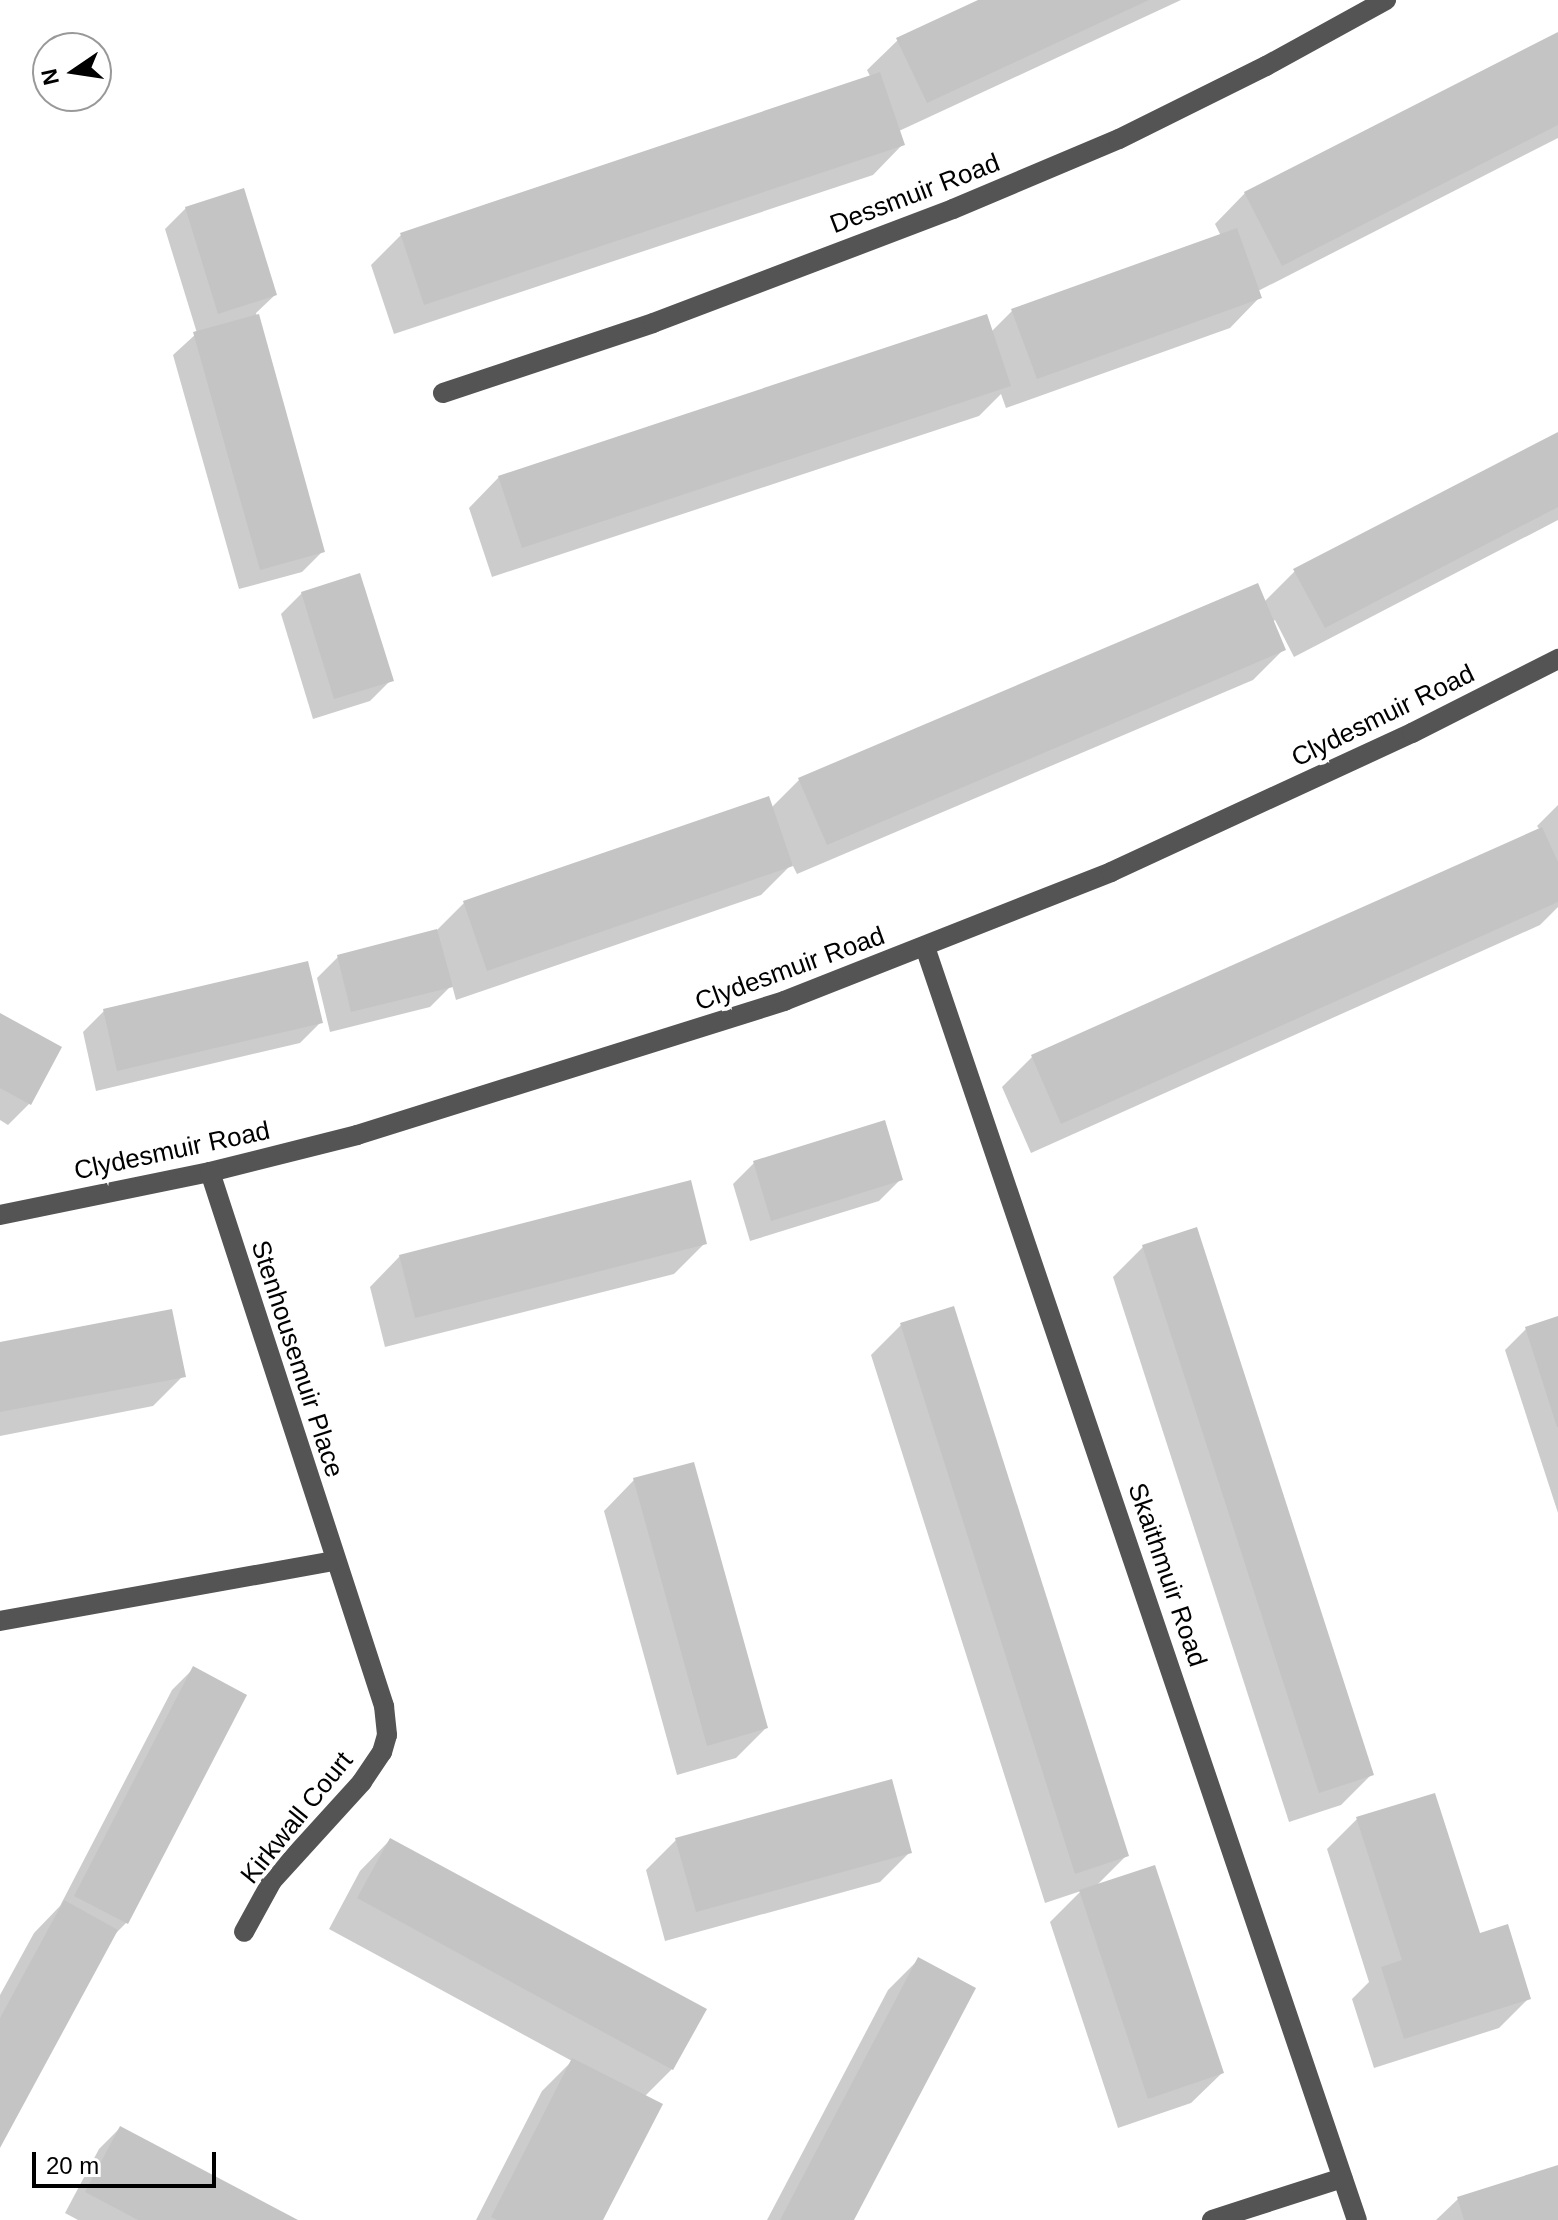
<!DOCTYPE html>
<html>
<head>
<meta charset="utf-8">
<style>
  body { margin:0 }
  #map { position:relative; width:1558px; height:2220px; overflow:hidden; background:#fff; font-family:Arial,sans-serif }
  div>[style] { position:absolute }
  .shadow>* { inset:0; background:#0003 }
  .building>* { inset:0; background:#c4c4c4 }
  .minor>* { height:20px; margin:-10px; padding:0 10px; transform-origin:10px; border-radius:10px; background:#545454 }
  span { translate:-50% -50%; white-space:nowrap; text-align:center; line-height:1.15; -webkit-text-stroke:8px #fff; paint-order:stroke }
  .street-label { font-size:26px; color:#000 }
  .north { position:absolute; left:32px; top:32px; width:80px; height:80px; box-sizing:border-box; background:#fff; border:2px solid #999; border-radius:50%; rotate:257deg; font-size:22px; font-weight:700; line-height:32px; text-align:center; color:#000 }
  .north::after { content:''; display:block; margin:auto; width:28px; height:36px; background:#000; clip-path:polygon(50% 0,100% 100%,50% 72%,0 100%) }
  .scale { position:absolute; left:32px; top:2152px; width:184px; height:36px; box-sizing:border-box; border:4px solid #000; border-top:0; padding-left:10px; font-size:24px; line-height:28px; white-space:nowrap; color:#000; -webkit-text-stroke:6px #fff; paint-order:stroke }
</style>
</head>
<body>
<div id="map">
  <div class="shadow">
    <i style="clip-path:polygon(983px 0,1181px 0,899px 131px,903px 144px,873px 175px,394px 334px,371px 265px,401px 235px,871px 78px,867px 70px,898px 40px)"></i>
    <i style="clip-path:polygon(1558px 35px,1558px 138px,1258px 291px,1260px 297px,1230px 328px,1006px 408px,1001px 394px,979px 416px,492px 577px,469px 508px,499px 477px,991px 332px,1012px 311px,1221px 236px,1215px 224px,1245px 193px)"></i>
    <i style="clip-path:polygon(186px 208px,275px 295px,256px 313px,323px 551px,302px 572px,239px 589px,173px 355px,197px 333px,165px 229px)"></i>
    <i style="clip-path:polygon(1558px 434px,1558px 520px,1294px 657px,1275px 620px,1272px 622px,1283px 650px,1253px 680px,797px 874px,792px 864px,761px 895px,456px 1000px,452px 985px,430px 1007px,330px 1032px,317px 978px,338px 957px,435px 932px,464px 903px,771px 808px,799px 780px,1264px 602px,1295px 571px)"></i>
    <i style="clip-path:polygon(302px 593px,391px 680px,370px 701px,313px 719px,281px 614px)"></i>
    <i style="clip-path:polygon(1558px 805px,1558px 907px,1540px 925px,1031px 1153px,1002px 1087px,1032px 1057px,1540px 830px,1537px 826px)"></i>
    <i style="clip-path:polygon(104px 1011px,321px 1022px,300px 1043px,96px 1091px,83px 1032px)"></i>
    <i style="clip-path:polygon(0 1015px,29px 1104px,8px 1125px,0 1120px)"></i>
    <i style="clip-path:polygon(754px 1163px,900px 1180px,879px 1201px,750px 1241px,733px 1184px)"></i>
    <i style="clip-path:polygon(705px 1243px,674px 1274px,385px 1347px,370px 1287px,400px 1256px)"></i>
    <i style="clip-path:polygon(1144px 1246px,1372px 1774px,1341px 1805px,1289px 1822px,1113px 1277px)"></i>
    <i style="clip-path:polygon(1558px 1318px,1558px 1513px,1505px 1350px,1526px 1329px)"></i>
    <i style="clip-path:polygon(901px 1325px,1126px 1856px,1095px 1887px,1222px 2073px,1191px 2103px,1118px 2128px,1050px 1922px,1081px 1891px,1045px 1903px,871px 1355px)"></i>
    <i style="clip-path:polygon(0 1344px,183px 1376px,153px 1406px,0 1436px)"></i>
    <i style="clip-path:polygon(634px 1480px,766px 1728px,736px 1758px,677px 1775px,604px 1511px)"></i>
    <i style="clip-path:polygon(193px 1669px,126px 1923px,111px 1938px,0 2143px,0 1995px,34px 1933px,60px 1906px,172px 1690px)"></i>
    <i style="clip-path:polygon(1357px 1819px,1479px 1935px,1529px 1998px,1499px 2028px,1374px 2068px,1352px 1999px,1369px 1982px,1327px 1849px)"></i>
    <i style="clip-path:polygon(390px 1840px,672px 2069px,644px 2097px,601px 2220px,476px 2220px,542px 2091px,572px 2061px,329px 1929px,360px 1871px)"></i>
    <i style="clip-path:polygon(676px 1840px,910px 1852px,880px 1882px,665px 1941px,646px 1870px)"></i>
    <i style="clip-path:polygon(918px 1960px,851px 2220px,767px 2220px,888px 1990px)"></i>
    <i style="clip-path:polygon(120px 2128px,294px 2220px,78px 2220px,65px 2213px,99px 2149px)"></i>
    <i style="clip-path:polygon(1558px 2167px,1558px 2220px,1436px 2220px,1458px 2199px)"></i>
  </div>
  <div class="building">
    <i style="clip-path:polygon(978px 0,1149px 0,927px 103px,896px 38px)"></i>
    <i style="clip-path:polygon(1558px 32px,1558px 125px,1282px 266px,1244px 192px)"></i>
    <i style="clip-path:polygon(880px 72px,905px 145px,424px 305px,400px 233px)"></i>
    <i style="clip-path:polygon(244px 188px,277px 295px,218px 314px,185px 207px)"></i>
    <i style="clip-path:polygon(1237px 228px,1262px 298px,1037px 379px,1011px 309px)"></i>
    <i style="clip-path:polygon(259px 314px,325px 552px,260px 570px,193px 332px)"></i>
    <i style="clip-path:polygon(987px 314px,1011px 386px,522px 548px,498px 476px)"></i>
    <i style="clip-path:polygon(1558px 432px,1558px 507px,1325px 628px,1293px 569px)"></i>
    <i style="clip-path:polygon(360px 573px,394px 681px,334px 699px,301px 592px)"></i>
    <i style="clip-path:polygon(1258px 583px,1286px 650px,827px 845px,798px 778px)"></i>
    <i style="clip-path:polygon(769px 796px,793px 866px,487px 971px,463px 901px)"></i>
    <i style="clip-path:polygon(1542px 827px,1558px 862px,1558px 902px,1061px 1124px,1031px 1055px)"></i>
    <i style="clip-path:polygon(437px 929px,453px 987px,351px 1012px,337px 955px)"></i>
    <i style="clip-path:polygon(308px 961px,323px 1023px,117px 1071px,103px 1009px)"></i>
    <i style="clip-path:polygon(0 1013px,62px 1047px,31px 1105px,0 1088px)"></i>
    <i style="clip-path:polygon(885px 1120px,903px 1180px,771px 1221px,753px 1161px)"></i>
    <i style="clip-path:polygon(691px 1180px,707px 1244px,415px 1318px,399px 1255px)"></i>
    <i style="clip-path:polygon(1197px 1227px,1374px 1775px,1319px 1793px,1142px 1245px)"></i>
    <i style="clip-path:polygon(954px 1306px,1129px 1856px,1075px 1874px,900px 1323px)"></i>
    <i style="clip-path:polygon(172px 1309px,186px 1377px,0 1412px,0 1342px)"></i>
    <i style="clip-path:polygon(1558px 1316px,1558px 1427px,1557px 1427px,1525px 1327px)"></i>
    <i style="clip-path:polygon(694px 1462px,768px 1728px,707px 1746px,633px 1478px)"></i>
    <i style="clip-path:polygon(193px 1666px,247px 1695px,128px 1924px,74px 1896px)"></i>
    <i style="clip-path:polygon(892px 1779px,912px 1853px,696px 1912px,675px 1838px)"></i>
    <i style="clip-path:polygon(1435px 1793px,1480px 1933px,1508px 1924px,1531px 1999px,1404px 2039px,1381px 1967px,1402px 1960px,1356px 1817px)"></i>
    <i style="clip-path:polygon(390px 1838px,707px 2009px,673px 2070px,357px 1898px)"></i>
    <i style="clip-path:polygon(1155px 1865px,1224px 2073px,1148px 2099px,1079px 1890px)"></i>
    <i style="clip-path:polygon(64px 1900px,118px 1930px,0 2148px,0 2018px)"></i>
    <i style="clip-path:polygon(918px 1957px,976px 1988px,854px 2220px,780px 2220px)"></i>
    <i style="clip-path:polygon(572px 2058px,663px 2104px,603px 2220px,497px 2220px,491px 2217px)"></i>
    <i style="clip-path:polygon(120px 2126px,298px 2220px,138px 2220px,85px 2192px)"></i>
    <i style="clip-path:polygon(1558px 2165px,1558px 2220px,1464px 2220px,1457px 2197px)"></i>
  </div>
  <div class="minor">
    <i style="left:443px;top:393px;width:221px;rotate:-18.4deg"></i>
    <i style="left:653px;top:323px;width:321px;rotate:-20.8deg"></i>
    <i style="left:953px;top:209px;width:180px;rotate:-22.9deg"></i>
    <i style="left:1119px;top:139px;width:164px;rotate:-26.4deg"></i>
    <i style="left:1266px;top:66px;width:137px;rotate:-28.8deg"></i>
    <i style="left:925px;top:947px;width:1344px;rotate:71.26deg"></i>
    <i style="left:210px;top:1172px;width:562px;rotate:71.95deg"></i>
    <i style="left:384px;top:1706px;width:29px;rotate:84deg"></i>
    <i style="left:387px;top:1735px;width:18px;rotate:106deg"></i>
    <i style="left:382px;top:1752px;width:36px;rotate:124deg"></i>
    <i style="left:362px;top:1782px;width:134px;rotate:132.3deg"></i>
    <i style="left:272px;top:1881px;width:58px;rotate:118.8deg"></i>
    <i style="left:0;top:1215px;width:214px;rotate:-11.6deg"></i>
    <i style="left:210px;top:1172px;width:152px;rotate:-14.1deg"></i>
    <i style="left:357px;top:1135px;width:448px;rotate:-17.4deg"></i>
    <i style="left:784px;top:1001px;width:352px;rotate:-21.5deg"></i>
    <i style="left:1111px;top:872px;width:332px;rotate:-24.8deg"></i>
    <i style="left:1412px;top:733px;width:164px;rotate:-26.9deg"></i>
    <i style="left:0;top:1621px;width:339px;rotate:-10.2deg"></i>
    <i style="left:1212px;top:2220px;width:137px;rotate:-17.9deg"></i>
  </div>
  <div class="street-label">
    <span style="left:915px;top:194px;rotate:-21deg">Dessmuir Road</span>
    <span style="left:1383px;top:716px;rotate:-26deg">Clydesmuir Road</span>
    <span style="left:790px;top:969px;rotate:-20deg">Clydesmuir Road</span>
    <span style="left:172px;top:1151px;rotate:-12deg">Clydesmuir Road</span>
    <span style="left:297px;top:1359px;rotate:72deg">Stenhousemuir Place</span>
    <span style="left:1167px;top:1575px;rotate:71deg">Skaithmuir Road</span>
    <span style="left:297px;top:1818px;rotate:-51deg">Kirkwall Court</span>
  </div>
  <div class="north">N</div>
  <div class="scale">20 m</div>
</div>
</body>
</html>
